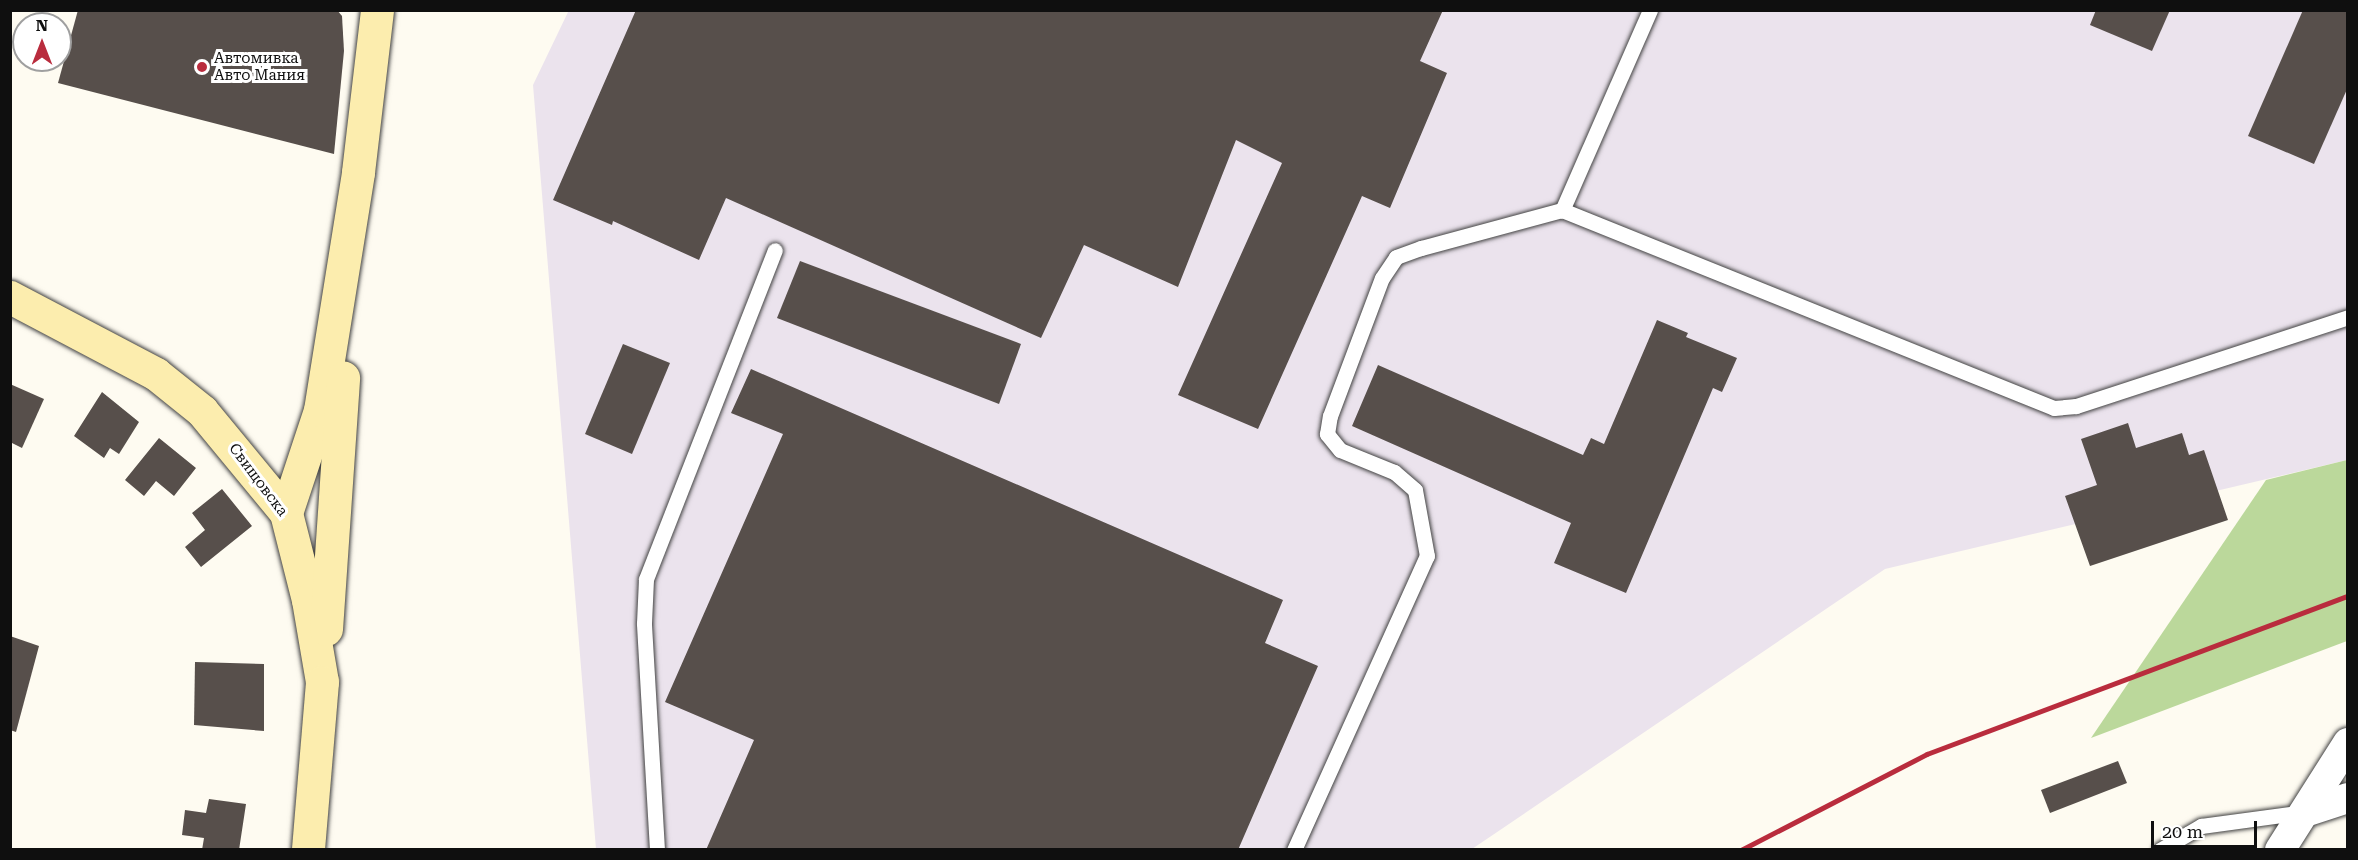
<!DOCTYPE html>
<html>
<head>
<meta charset="utf-8">
<style>
  body { margin:0 }
  #map { position:relative; width:2358px; height:860px; overflow:hidden; background:#fefbf1; font-family:"Roboto Serif",serif }
  div>[style] { position:absolute }
  .industrial>* { inset:0; background:#ebe3ed }
  .forest>* { inset:0; background:#bbd89b }
  .building>* { inset:0; background:#574f4b }
  .roads { filter:drop-shadow(0 0 2px #424242) drop-shadow(0 0 2px #424242) }
  .lane>* { height:15px; margin:-7.5px; padding:0 7.5px; transform-origin:7.5px; border-radius:7.5px; background:#fff }
  .street>* { height:30px; margin:-15px; padding:0 15px; transform-origin:15px; border-radius:15px; background:#fff }
  .secondary>* { height:33px; margin:-16.5px; padding:0 16.5px; transform-origin:16.5px; border-radius:16.5px; background:#fcedae }
  .rail>* { height:4.5px; margin:-2.25px; padding:0 2.25px; transform-origin:2.25px; border-radius:2.25px; background:#b92c3d }
  .dots>* { width:16px; height:16px; translate:-50% -50%; box-sizing:border-box; border:3px solid #fff; border-radius:50% }
  span { translate:-50% -50%; white-space:nowrap; text-align:center; line-height:1.15; -webkit-text-stroke:6px #fff; paint-order:stroke }
  .poi-label { font-size:15px; color:#0f0f0f }
  .left { translate:0 -50%; text-align:left }
  .street-label { font-size:15px; color:#0f0f0f }
  .frame { position:absolute; inset:0; border:12px solid #0f0f0f; pointer-events:none }
  .north { position:absolute; left:12px; top:12px; width:60px; height:60px; box-sizing:border-box; background:#fff; border:2px solid #9f9f9f; border-radius:50%; rotate:0deg; font-size:16px; font-weight:700; line-height:24px; text-align:center; color:#0f0f0f }
  .north::after { content:''; display:block; margin:auto; width:21px; height:27px; background:#b92c3d; clip-path:polygon(50% 0,100% 100%,50% 72%,0 100%) }
  .scale { position:absolute; left:2151px; top:821px; width:106px; height:27px; box-sizing:border-box; border:3px solid #0f0f0f; border-top:0; padding-left:8px; font-size:18px; line-height:21px; white-space:nowrap; color:#0f0f0f; -webkit-text-stroke:4px #fff; paint-order:stroke }
</style>
</head>
<body>
<div id="map">
  <div class="industrial">
    <i style="clip-path:polygon(569px 10px,2347px 11px,2347px 460px,1885px 569px,1472px 849px,596px 849px,533px 85px)"></i>
  </div>
  <div class="forest">
    <i style="clip-path:polygon(2347px 460px,2347px 641px,2091px 738px,2266px 480px)"></i>
  </div>
  <div class="building">
    <i style="clip-path:polygon(78px 10px,337px 10px,342px 16px,344px 51px,334px 154px,58px 83px)"></i>
    <i style="clip-path:polygon(636px 10px,1443px 10px,1420px 61px,1447px 73px,1390px 208px,1362px 196px,1258px 429px,1178px 395px,1282px 163px,1236px 140px,1178px 287px,1084px 245px,1041px 338px,726px 198px,699px 260px,613px 221px,612px 225px,553px 200px)"></i>
    <i style="clip-path:polygon(2096px 10px,2170px 10px,2152px 51px,2090px 25px)"></i>
    <i style="clip-path:polygon(2303px 10px,2348px 10px,2348px 87px,2314px 164px,2248px 136px)"></i>
    <i style="clip-path:polygon(800px 261px,1021px 344px,999px 404px,777px 318px)"></i>
    <i style="clip-path:polygon(1657px 320px,1688px 333px,1686px 337px,1737px 358px,1722px 392px,1713px 388px,1626px 593px,1554px 563px,1571px 523px,1352px 426px,1378px 365px,1583px 455px,1591px 438px,1604px 444px)"></i>
    <i style="clip-path:polygon(623px 344px,670px 363px,632px 454px,585px 434px)"></i>
    <i style="clip-path:polygon(751px 369px,1283px 600px,1265px 643px,1318px 666px,1238px 850px,706px 850px,754px 740px,665px 702px,783px 434px,731px 413px)"></i>
    <i style="clip-path:polygon(10px 384px,44px 399px,22px 448px,10px 442px)"></i>
    <i style="clip-path:polygon(102px 392px,139px 422px,119px 454px,110px 448px,104px 458px,74px 436px)"></i>
    <i style="clip-path:polygon(2128px 423px,2136px 448px,2182px 433px,2189px 455px,2204px 450px,2228px 520px,2090px 566px,2065px 496px,2097px 485px,2081px 439px)"></i>
    <i style="clip-path:polygon(159px 438px,196px 468px,174px 496px,156px 481px,144px 496px,125px 480px)"></i>
    <i style="clip-path:polygon(222px 489px,252px 526px,201px 567px,185px 547px,205px 530px,192px 513px)"></i>
    <i style="clip-path:polygon(10px 636px,39px 646px,16px 732px,10px 730px)"></i>
    <i style="clip-path:polygon(195px 662px,264px 664px,264px 731px,194px 725px)"></i>
    <i style="clip-path:polygon(2118px 761px,2127px 783px,2050px 813px,2041px 790px)"></i>
    <i style="clip-path:polygon(209px 799px,246px 804px,239px 850px,202px 850px,204px 838px,182px 835px,185px 810px,206px 813px)"></i>
  </div>
  <div class="roads">
    <div class="lane">
      <i style="left:1650px;top:10px;width:219px;rotate:113.7deg"></i>
      <i style="left:1562px;top:210px;width:530px;rotate:21.92deg"></i>
      <i style="left:2054px;top:408px;width:22px;rotate:-5deg"></i>
      <i style="left:2076px;top:406px;width:286px;rotate:-18.1deg"></i>
      <i style="left:657px;top:850px;width:227px;rotate:-93.3deg"></i>
      <i style="left:644px;top:623px;width:44px;rotate:-87.4deg"></i>
      <i style="left:646px;top:579px;width:353px;rotate:-68.6deg"></i>
      <i style="left:1294px;top:850px;width:323px;rotate:-65.7deg"></i>
      <i style="left:1427px;top:556px;width:67px;rotate:-100.3deg"></i>
      <i style="left:1415px;top:490px;width:28px;rotate:-139deg"></i>
      <i style="left:1394px;top:472px;width:58px;rotate:-157.8deg"></i>
      <i style="left:1340px;top:450px;width:21px;rotate:-129deg"></i>
      <i style="left:1327px;top:434px;width:18px;rotate:-81deg"></i>
      <i style="left:1330px;top:416px;width:147px;rotate:-69.4deg"></i>
      <i style="left:1382px;top:278px;width:25px;rotate:-56deg"></i>
      <i style="left:1396px;top:257px;width:27px;rotate:-20deg"></i>
      <i style="left:1421px;top:248px;width:146px;rotate:-15.1deg"></i>
      <i style="left:2160px;top:850px;width:48px;rotate:-30.3deg"></i>
      <i style="left:2201px;top:826px;width:105px;rotate:-7.7deg"></i>
    </div>
    <div class="street">
      <i style="left:2305px;top:812px;width:45px;rotate:-18deg"></i>
      <i style="left:2280px;top:850px;width:127px;rotate:-57.6deg"></i>
    </div>
    <div class="secondary">
      <i style="left:10px;top:297px;width:165px;rotate:27.8deg"></i>
      <i style="left:156px;top:374px;width:59px;rotate:38.8deg"></i>
      <i style="left:202px;top:411px;width:132px;rotate:50.5deg"></i>
      <i style="left:286px;top:513px;width:90px;rotate:75.8deg"></i>
      <i style="left:308px;top:600px;width:83px;rotate:80.3deg"></i>
      <i style="left:322px;top:682px;width:169px;rotate:94.8deg"></i>
      <i style="left:286px;top:513px;width:108px;rotate:-71.7deg"></i>
      <i style="left:320px;top:410px;width:241px;rotate:-80.9deg"></i>
      <i style="left:358px;top:172px;width:163px;rotate:-83.3deg"></i>
      <i style="left:326px;top:629px;width:252px;rotate:-86.1deg"></i>
    </div>
  </div>
  <div class="rail">
    <i style="left:1741px;top:850px;width:209px;rotate:-27.3deg"></i>
    <i style="left:1927px;top:754px;width:450px;rotate:-20.6deg"></i>
  </div>
  <div class="dots">
    <i style="left:202px;top:67px;background:#b92c3d"></i>
  </div>
  <div class="poi-label">
    <span class="left" style="left:214px;top:67px">Автомивка<br>Авто Мания</span>
  </div>
  <div class="street-label">
    <span style="left:258px;top:480px;rotate:53deg">Свищовска</span>
  </div>
  <div class="frame"></div>
  <div class="north">N</div>
  <div class="scale">20 m</div>
</div>
</body>
</html>
